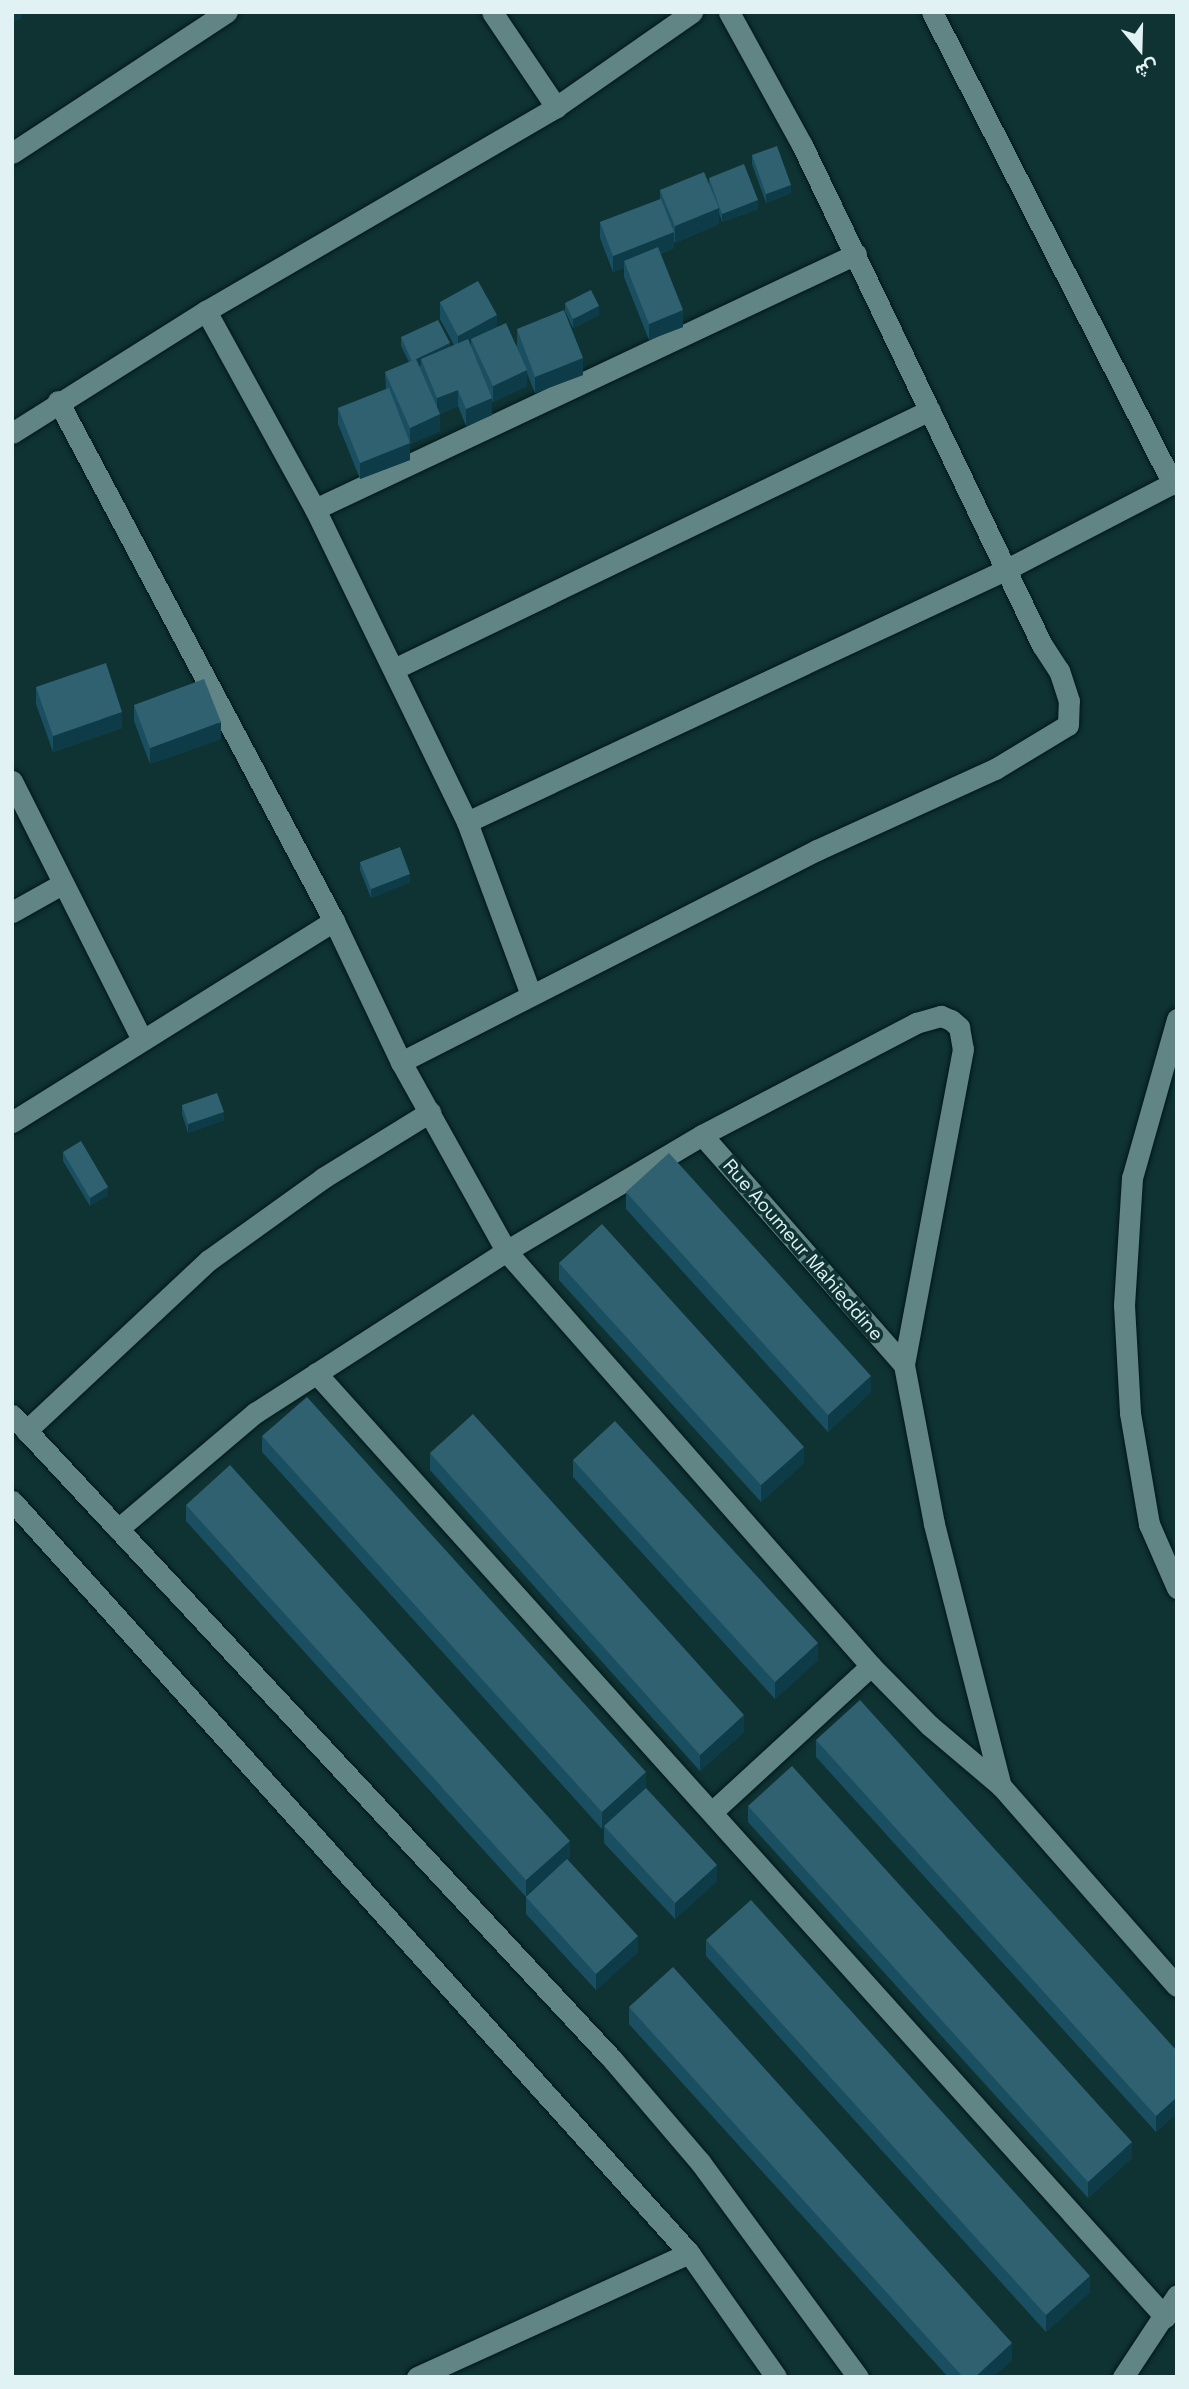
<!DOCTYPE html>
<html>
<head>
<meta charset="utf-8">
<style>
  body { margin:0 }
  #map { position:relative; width:1189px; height:2389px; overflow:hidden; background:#0f3233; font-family:"Space Grotesk",Vazirmatn,sans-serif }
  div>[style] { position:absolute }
  .roads { filter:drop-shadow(0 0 2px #011819) drop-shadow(0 0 2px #011819) }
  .minor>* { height:21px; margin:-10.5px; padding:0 10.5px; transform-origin:10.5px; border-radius:10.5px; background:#618485 }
  .secondary>* { height:21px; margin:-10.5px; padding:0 10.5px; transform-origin:10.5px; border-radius:10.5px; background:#618485 }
  .wall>* { inset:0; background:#1a4f61 }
  .shaded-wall>* { inset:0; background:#0d3c48 }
  .building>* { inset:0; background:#2f6171 }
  span { translate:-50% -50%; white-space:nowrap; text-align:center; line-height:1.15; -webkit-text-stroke:7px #0f3233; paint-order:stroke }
  .street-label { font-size:19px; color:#e0f2f3 }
  .frame { position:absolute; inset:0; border:14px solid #e0f2f3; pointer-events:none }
  .north { position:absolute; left:1105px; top:14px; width:70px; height:70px; -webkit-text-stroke:5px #0f3233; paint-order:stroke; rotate:161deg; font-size:19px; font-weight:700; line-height:28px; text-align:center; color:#e0f2f3 }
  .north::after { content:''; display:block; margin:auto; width:24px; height:32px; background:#e0f2f3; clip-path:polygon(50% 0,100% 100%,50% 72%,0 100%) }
</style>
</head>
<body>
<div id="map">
  <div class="roads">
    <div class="minor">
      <i style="left:492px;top:12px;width:115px;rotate:56deg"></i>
      <i style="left:932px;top:12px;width:530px;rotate:62.95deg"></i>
      <i style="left:12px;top:153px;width:257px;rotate:-33.3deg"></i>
      <i style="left:206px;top:311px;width:226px;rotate:61.2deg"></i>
      <i style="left:315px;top:509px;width:348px;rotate:64.1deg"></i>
      <i style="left:467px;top:822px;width:184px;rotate:69.7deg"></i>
      <i style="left:58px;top:401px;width:589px;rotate:62.04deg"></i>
      <i style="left:334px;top:921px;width:156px;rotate:64.6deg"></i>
      <i style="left:401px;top:1062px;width:216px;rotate:60.9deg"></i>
      <i style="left:506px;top:1251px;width:553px;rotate:48.67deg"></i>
      <i style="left:871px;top:1666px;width:83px;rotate:45.5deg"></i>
      <i style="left:929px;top:1725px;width:94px;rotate:40.3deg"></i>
      <i style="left:12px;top:433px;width:229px;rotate:-32.2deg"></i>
      <i style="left:206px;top:311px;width:405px;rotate:-30.2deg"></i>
      <i style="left:556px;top:107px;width:166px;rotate:-34.9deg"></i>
      <i style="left:315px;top:509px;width:598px;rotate:-25.24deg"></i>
      <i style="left:394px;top:669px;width:595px;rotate:-25.79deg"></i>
      <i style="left:12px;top:781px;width:289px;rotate:63.3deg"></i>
      <i style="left:467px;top:822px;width:596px;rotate:-25.1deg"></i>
      <i style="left:1007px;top:569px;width:191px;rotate:-27.4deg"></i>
      <i style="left:12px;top:912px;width:57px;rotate:-29.2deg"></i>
      <i style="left:1177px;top:1019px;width:165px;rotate:105.8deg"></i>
      <i style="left:1132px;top:1178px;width:127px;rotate:93.6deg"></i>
      <i style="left:1124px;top:1305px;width:108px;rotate:86.8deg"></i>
      <i style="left:1130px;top:1413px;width:113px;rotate:80.3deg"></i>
      <i style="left:1149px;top:1524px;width:70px;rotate:66.4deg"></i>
      <i style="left:401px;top:1062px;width:467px;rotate:-27deg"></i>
      <i style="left:817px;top:850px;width:196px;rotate:-24.5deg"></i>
      <i style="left:995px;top:769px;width:85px;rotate:-31.1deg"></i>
      <i style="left:1068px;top:725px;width:24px;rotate:-88deg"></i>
      <i style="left:1069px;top:701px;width:32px;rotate:-108deg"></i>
      <i style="left:1059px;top:671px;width:31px;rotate:-123deg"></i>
      <i style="left:1042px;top:645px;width:555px;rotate:-115.64deg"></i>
      <i style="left:802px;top:145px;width:152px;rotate:-118.8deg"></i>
      <i style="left:12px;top:1122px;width:380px;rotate:-32deg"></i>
      <i style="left:702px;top:1135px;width:306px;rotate:48.7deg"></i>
      <i style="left:316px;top:1373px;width:1270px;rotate:48.03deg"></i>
      <i style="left:26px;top:1431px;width:250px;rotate:-43.1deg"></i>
      <i style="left:209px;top:1260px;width:140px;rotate:-35.7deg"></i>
      <i style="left:323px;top:1178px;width:126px;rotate:-31.7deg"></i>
      <i style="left:118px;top:1529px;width:180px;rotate:-40.3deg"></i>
      <i style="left:255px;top:1413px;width:299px;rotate:-32.8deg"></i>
      <i style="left:506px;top:1251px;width:228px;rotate:-30.6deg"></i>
      <i style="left:702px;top:1135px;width:242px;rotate:-27.6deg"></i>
      <i style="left:916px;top:1023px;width:26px;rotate:-16deg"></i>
      <i style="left:941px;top:1016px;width:11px;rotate:22deg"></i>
      <i style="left:951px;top:1020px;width:11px;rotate:41deg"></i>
      <i style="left:959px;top:1027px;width:22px;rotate:80deg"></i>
      <i style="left:963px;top:1049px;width:321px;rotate:100.6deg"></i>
      <i style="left:904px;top:1365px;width:162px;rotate:79.3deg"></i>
      <i style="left:934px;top:1524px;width:270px;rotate:75.7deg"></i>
      <i style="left:1001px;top:1786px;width:266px;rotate:48.7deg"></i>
      <i style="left:712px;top:1812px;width:216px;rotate:-42.6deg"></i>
      <i style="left:417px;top:2377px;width:299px;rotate:-24.5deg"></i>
      <i style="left:1123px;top:2377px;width:98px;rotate:-56.6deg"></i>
    </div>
    <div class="secondary">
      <i style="left:12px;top:1415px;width:880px;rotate:47.03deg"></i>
      <i style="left:612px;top:2059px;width:135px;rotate:49.5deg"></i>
      <i style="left:700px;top:2162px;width:267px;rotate:53.7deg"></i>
      <i style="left:12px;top:1501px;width:1012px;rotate:48deg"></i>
      <i style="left:689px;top:2253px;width:151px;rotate:54.9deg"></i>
    </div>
  </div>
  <div class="wall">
    <i style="clip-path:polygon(752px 155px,791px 193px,766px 203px,752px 164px)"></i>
    <i style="clip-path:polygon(709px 178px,758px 209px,722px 222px,719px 213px,719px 224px,675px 243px,674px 241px,674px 248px,660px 254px,683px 327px,649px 340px,624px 277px,624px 268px,613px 272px,600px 238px,600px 222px,660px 199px,660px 190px,709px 184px)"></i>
    <i style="clip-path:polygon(440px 302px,497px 328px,517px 346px,517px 329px,583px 375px,535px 393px,527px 373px,527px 386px,493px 402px,492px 401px,492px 415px,466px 426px,458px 406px,440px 414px,440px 431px,410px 444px,410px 460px,360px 479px,338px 424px,338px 408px,386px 389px,385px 372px,409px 362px,401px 346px,401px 337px,450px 347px,454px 345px,440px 319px)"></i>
    <i style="clip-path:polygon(565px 303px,599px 315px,573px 328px,565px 311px)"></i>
    <i style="clip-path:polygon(36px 687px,122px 728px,53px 752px,36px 704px)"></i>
    <i style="clip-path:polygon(134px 705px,221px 739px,150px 764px,134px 721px)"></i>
    <i style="clip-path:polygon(360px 862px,410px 882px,371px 898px,360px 870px)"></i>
    <i style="clip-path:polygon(182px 1105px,224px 1120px,188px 1133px,182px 1114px)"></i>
    <i style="clip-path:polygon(63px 1152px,108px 1195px,90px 1206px,63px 1161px)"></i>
    <i style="clip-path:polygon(626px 1192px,871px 1392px,828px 1432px,626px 1209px)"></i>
    <i style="clip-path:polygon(559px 1263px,804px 1463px,761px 1502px,559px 1280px)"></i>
    <i style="clip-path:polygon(262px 1436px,646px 1789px,717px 1881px,675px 1919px,604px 1843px,604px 1827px,602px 1829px,262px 1452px)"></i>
    <i style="clip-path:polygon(430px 1453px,744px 1732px,700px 1771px,430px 1470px)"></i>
    <i style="clip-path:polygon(573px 1460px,818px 1660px,775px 1699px,573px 1477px)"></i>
    <i style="clip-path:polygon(186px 1505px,570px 1857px,567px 1860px,638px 1952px,596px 1990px,526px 1914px,526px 1897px,186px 1521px)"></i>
    <i style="clip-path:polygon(816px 1740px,1177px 2051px,1177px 2113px,1156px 2132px,816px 1757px)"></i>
    <i style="clip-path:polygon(748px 1806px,1132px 2158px,1088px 2198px,748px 1822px)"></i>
    <i style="clip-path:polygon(706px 1940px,1090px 2292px,1046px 2332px,706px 1956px)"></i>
    <i style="clip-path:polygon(629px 2007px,1012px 2360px,993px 2377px,948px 2377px,629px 2024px)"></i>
  </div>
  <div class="shaded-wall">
    <i style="clip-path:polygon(17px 12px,22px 12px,22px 18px,12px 23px,12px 15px)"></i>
    <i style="clip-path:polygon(791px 185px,791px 193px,766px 203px,766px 194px)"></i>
    <i style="clip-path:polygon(758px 200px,758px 209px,722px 222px,722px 214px)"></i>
    <i style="clip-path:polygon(719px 208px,719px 224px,675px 243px,675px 226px)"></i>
    <i style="clip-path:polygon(674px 232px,674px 248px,626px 267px,624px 261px,624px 268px,613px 272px,613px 256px)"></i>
    <i style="clip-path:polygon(599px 306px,599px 315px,573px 328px,573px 319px)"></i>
    <i style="clip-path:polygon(683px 310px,683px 327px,649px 340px,649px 324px)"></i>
    <i style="clip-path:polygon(497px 315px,497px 332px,471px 339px,471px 345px,458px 352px,458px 336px)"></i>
    <i style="clip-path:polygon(450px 343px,450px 352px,421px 359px,421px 365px,412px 370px,412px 361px)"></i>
    <i style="clip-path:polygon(583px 358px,583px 375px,535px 393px,535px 377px)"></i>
    <i style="clip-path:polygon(527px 370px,527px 386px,493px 402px,493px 386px)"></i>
    <i style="clip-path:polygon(458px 390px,458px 406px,437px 415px,437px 398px)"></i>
    <i style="clip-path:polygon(492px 398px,492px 415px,466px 426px,466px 409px)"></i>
    <i style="clip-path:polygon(440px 414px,440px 431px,410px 444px,410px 428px)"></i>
    <i style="clip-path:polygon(410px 443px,410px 460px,360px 479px,360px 463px)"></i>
    <i style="clip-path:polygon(122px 712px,122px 728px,53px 752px,53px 736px)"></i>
    <i style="clip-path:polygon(221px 722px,221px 739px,150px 764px,150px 748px)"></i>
    <i style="clip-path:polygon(410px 874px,410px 882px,371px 898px,371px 889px)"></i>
    <i style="clip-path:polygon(224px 1112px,224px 1120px,188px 1133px,188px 1124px)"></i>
    <i style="clip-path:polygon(108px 1187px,108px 1195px,90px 1206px,90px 1198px)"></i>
    <i style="clip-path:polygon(871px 1376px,871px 1392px,828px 1432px,828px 1415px)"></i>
    <i style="clip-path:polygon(804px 1447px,804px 1463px,761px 1502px,761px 1485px)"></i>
    <i style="clip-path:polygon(818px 1643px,818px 1660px,775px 1699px,775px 1682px)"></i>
    <i style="clip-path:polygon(744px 1715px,744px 1732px,700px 1771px,700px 1755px)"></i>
    <i style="clip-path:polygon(646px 1772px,646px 1789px,602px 1829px,602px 1812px)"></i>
    <i style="clip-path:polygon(570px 1841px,570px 1857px,526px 1897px,526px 1880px)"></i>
    <i style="clip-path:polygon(717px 1865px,717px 1881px,675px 1919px,675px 1903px)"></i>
    <i style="clip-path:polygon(638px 1936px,638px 1952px,596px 1990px,596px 1974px)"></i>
    <i style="clip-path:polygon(1177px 2097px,1177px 2113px,1156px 2132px,1156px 2116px)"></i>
    <i style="clip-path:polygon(1132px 2142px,1132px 2158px,1088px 2198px,1088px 2182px)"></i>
    <i style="clip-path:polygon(1090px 2276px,1090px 2292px,1046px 2332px,1046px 2315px)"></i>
    <i style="clip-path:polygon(1012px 2343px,1012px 2360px,993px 2377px,975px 2377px)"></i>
  </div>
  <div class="building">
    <i style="clip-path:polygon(777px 146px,791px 185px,766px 194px,752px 155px)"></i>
    <i style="clip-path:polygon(744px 164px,758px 200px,722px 214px,709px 178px)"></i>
    <i style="clip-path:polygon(704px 172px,719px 208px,675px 226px,660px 190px)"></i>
    <i style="clip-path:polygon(661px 199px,674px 232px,613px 256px,600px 222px)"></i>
    <i style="clip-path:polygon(658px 247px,683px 310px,649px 324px,624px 261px)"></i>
    <i style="clip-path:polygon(478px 281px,497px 315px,458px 336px,440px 302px)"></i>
    <i style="clip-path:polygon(591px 290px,599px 306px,573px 319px,565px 303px)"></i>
    <i style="clip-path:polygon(564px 310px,583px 358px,535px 377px,517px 329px)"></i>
    <i style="clip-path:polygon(438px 320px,450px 343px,412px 361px,401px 337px)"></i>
    <i style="clip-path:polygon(506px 323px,527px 370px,493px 386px,471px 339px)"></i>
    <i style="clip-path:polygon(468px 339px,492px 398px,466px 409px,458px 390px,437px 398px,421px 359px)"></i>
    <i style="clip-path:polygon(416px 359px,440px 414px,410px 428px,385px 372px)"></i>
    <i style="clip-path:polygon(389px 388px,410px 443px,360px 463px,338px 408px)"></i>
    <i style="clip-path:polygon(106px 663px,122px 712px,53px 736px,36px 687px)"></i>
    <i style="clip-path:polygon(204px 679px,221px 722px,150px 748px,134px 705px)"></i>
    <i style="clip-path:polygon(400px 847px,410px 874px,371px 889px,360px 862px)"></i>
    <i style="clip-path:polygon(217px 1093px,224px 1112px,188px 1124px,182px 1105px)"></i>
    <i style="clip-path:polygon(81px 1141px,108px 1187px,90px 1198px,63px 1152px)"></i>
    <i style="clip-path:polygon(669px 1153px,871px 1376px,828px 1415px,626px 1192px)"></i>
    <i style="clip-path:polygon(602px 1224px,804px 1447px,761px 1485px,559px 1263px)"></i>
    <i style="clip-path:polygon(307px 1397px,646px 1772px,602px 1812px,262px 1436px)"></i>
    <i style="clip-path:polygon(473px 1414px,744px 1715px,700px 1755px,430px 1453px)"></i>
    <i style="clip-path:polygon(615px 1421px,818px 1643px,775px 1682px,573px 1460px)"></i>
    <i style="clip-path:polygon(230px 1465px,570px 1841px,526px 1880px,186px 1505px)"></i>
    <i style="clip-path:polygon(860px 1700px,1177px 2051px,1177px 2097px,1156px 2116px,816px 1740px)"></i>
    <i style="clip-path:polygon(792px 1766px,1132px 2142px,1088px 2182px,748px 1806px)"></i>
    <i style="clip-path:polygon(646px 1788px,717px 1865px,675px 1903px,604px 1826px)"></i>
    <i style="clip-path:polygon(567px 1859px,638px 1936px,596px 1974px,526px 1897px)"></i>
    <i style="clip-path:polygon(751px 1900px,1090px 2276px,1046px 2315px,706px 1940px)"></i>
    <i style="clip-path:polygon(673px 1967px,1012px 2343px,975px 2377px,963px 2377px,629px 2007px)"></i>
  </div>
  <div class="street-label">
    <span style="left:803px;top:1250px;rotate:49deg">Rue Aoumeur Mahieddine</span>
  </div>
  <div class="frame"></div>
  <div class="north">ش</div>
</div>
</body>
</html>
